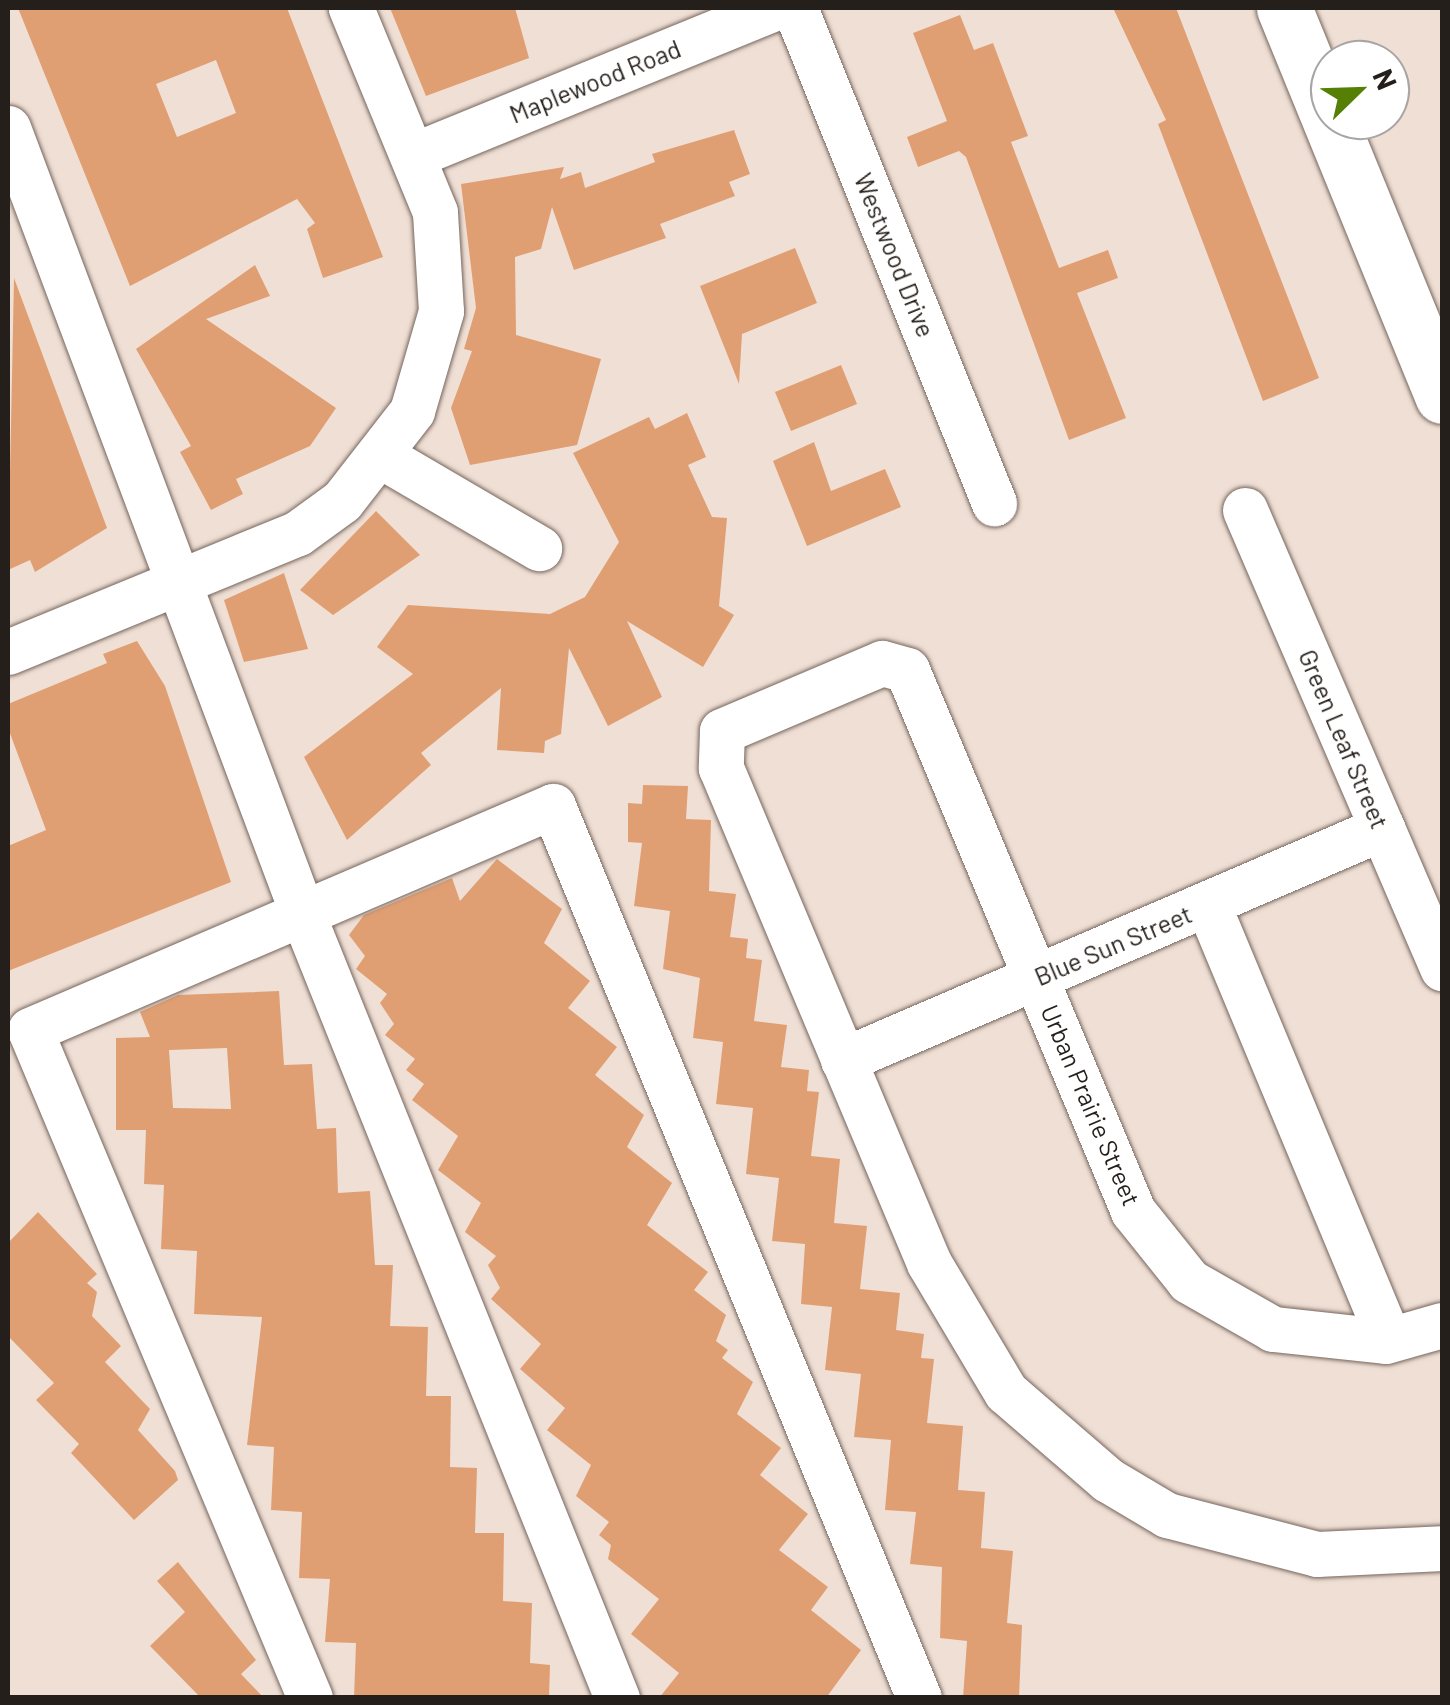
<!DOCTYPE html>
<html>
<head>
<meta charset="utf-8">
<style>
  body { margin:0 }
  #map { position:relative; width:1450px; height:1705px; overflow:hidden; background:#f0dfd5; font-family:Barlow,sans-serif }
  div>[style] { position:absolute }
  .building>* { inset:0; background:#e09f73 }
  .roads { filter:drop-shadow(0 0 2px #75665d) drop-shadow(0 0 2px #75665d) }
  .minor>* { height:45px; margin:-22.5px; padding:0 22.5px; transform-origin:22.5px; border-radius:22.5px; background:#fff }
  .major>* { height:55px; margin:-27.5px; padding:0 27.5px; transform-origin:27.5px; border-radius:27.5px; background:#fff }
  span { translate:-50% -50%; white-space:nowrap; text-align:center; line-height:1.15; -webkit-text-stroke:10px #fff; paint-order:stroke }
  .street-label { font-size:25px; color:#251f1b }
  .frame { position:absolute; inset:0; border:10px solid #251f1b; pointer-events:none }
  .north { position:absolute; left:1310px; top:40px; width:100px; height:100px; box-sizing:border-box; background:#fff; border:2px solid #a8a5a4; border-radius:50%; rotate:67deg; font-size:28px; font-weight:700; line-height:40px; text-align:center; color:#251f1b }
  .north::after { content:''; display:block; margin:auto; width:35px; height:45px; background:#558005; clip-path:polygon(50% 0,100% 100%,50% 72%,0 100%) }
</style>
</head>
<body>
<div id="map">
  <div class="building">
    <i style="clip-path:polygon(evenodd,18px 8px,287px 8px,383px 257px,323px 278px,307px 229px,315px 223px,297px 199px,130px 286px,18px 8px,216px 60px,236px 113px,177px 137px,156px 84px,216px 60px)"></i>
    <i style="clip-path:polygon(390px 8px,515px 8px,529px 58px,426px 96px)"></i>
    <i style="clip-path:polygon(1113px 8px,1176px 8px,1319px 378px,1263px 401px,1158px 124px,1166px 120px)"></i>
    <i style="clip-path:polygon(960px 15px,974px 50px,993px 43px,1028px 136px,1011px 142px,1059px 268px,1108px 250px,1118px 278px,1077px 293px,1126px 418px,1069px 440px,966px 157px,959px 151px,918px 167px,907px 137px,947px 121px,913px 33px)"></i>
    <i style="clip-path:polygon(734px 130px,750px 174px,729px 182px,735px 196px,660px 224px,666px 238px,574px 270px,552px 207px,541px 249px,515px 257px,516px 335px,601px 359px,577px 445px,470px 465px,451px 408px,472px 351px,464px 349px,476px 308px,461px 184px,564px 167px,560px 179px,581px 172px,585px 188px,655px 162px,652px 154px)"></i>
    <i style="clip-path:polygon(795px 248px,817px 303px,742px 334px,739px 384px,700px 286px)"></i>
    <i style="clip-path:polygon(255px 265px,270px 296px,206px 319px,336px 408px,310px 446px,236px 479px,243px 494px,211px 510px,180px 452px,191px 446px,136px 349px)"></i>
    <i style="clip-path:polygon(14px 278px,107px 528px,35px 572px,30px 560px,8px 570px)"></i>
    <i style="clip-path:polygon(841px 365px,857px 404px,791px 431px,775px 392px)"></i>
    <i style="clip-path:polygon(687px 413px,706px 457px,688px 465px,712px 517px,727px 518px,719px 606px,734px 615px,703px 667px,627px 621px,662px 697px,608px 726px,569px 648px,561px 734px,545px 741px,544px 753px,497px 750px,501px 688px,421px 753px,431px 765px,347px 840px,304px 757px,413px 674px,377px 647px,408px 605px,550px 614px,585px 597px,619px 542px,573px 453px,649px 417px,655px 429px)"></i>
    <i style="clip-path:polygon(814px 442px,831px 491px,885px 469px,901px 507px,807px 546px,773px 461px)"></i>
    <i style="clip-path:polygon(376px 511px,420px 555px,333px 615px,300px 590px)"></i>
    <i style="clip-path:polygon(284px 573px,308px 649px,244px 662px,224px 600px)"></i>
    <i style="clip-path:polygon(137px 641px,165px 686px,231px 882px,8px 971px,8px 846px,46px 830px,8px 728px,8px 704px,107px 663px,103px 654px)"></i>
    <i style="clip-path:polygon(643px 785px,688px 786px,686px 819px,711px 820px,709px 891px,736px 894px,730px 937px,748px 939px,746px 958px,762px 960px,754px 1021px,787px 1025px,781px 1067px,809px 1070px,807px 1091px,819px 1092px,811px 1156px,840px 1159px,834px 1223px,867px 1226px,860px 1289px,900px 1293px,896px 1330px,924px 1334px,921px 1358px,934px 1359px,927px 1423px,963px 1426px,958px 1490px,985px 1492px,981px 1548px,1013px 1551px,1007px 1623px,1022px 1625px,1019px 1698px,963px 1698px,967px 1641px,940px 1638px,942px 1567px,910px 1564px,916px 1512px,885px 1510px,891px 1440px,854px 1437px,861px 1374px,825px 1370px,832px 1307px,801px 1304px,805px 1244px,772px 1241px,779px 1178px,746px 1174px,753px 1108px,716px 1104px,723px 1042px,693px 1038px,700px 978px,663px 969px,670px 911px,634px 906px,642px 843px,628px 842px,628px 803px,642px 804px)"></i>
    <i style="clip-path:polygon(497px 859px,562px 909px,544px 943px,590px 981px,568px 1008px,617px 1047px,595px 1075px,644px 1115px,627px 1147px,672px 1183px,647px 1225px,708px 1272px,694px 1290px,726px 1315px,716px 1341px,728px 1350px,722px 1358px,753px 1382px,737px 1414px,781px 1448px,760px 1475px,808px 1514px,779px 1550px,828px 1587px,811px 1610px,861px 1650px,826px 1698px,659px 1698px,679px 1673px,631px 1634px,659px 1599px,608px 1559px,611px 1545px,599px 1535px,609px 1522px,576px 1496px,591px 1465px,547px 1430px,565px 1408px,520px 1369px,541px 1344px,491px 1299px,500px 1288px,488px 1265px,496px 1256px,465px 1232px,481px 1203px,438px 1170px,458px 1136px,412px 1100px,424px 1084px,406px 1070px,415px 1059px,385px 1035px,394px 1024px,380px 1003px,387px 994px,356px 969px,365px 956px,349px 935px,364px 915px,452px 878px,460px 901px)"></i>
    <i style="clip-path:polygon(evenodd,279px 991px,284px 1065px,312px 1064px,317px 1129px,336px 1128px,338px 1193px,370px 1191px,375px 1265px,393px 1265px,390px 1326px,428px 1327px,426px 1396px,451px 1396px,450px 1467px,477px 1468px,475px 1533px,504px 1533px,503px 1601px,532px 1603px,530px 1663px,550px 1665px,549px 1698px,354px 1698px,356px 1643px,325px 1642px,330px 1579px,299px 1578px,302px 1512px,271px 1510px,274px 1447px,247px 1445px,262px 1317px,194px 1314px,197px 1251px,161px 1249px,164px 1185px,144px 1184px,146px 1130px,116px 1130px,116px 1038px,150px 1037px,140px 1012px,178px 995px,279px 991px,227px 1048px,231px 1109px,173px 1108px,169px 1050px,227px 1048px)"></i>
    <i style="clip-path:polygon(38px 1212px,97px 1274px,87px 1283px,97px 1292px,92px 1316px,121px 1346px,105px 1362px,150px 1409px,138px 1430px,175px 1471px,178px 1480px,134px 1520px,71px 1453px,79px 1444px,36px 1400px,54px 1383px,8px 1336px,8px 1243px)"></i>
    <i style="clip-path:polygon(178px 1562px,256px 1660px,241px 1674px,264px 1698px,201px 1698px,150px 1646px,185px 1612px,157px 1581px)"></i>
  </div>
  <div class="roads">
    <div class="minor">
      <i style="left:795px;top:8px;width:534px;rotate:68.1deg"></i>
      <i style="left:8px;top:128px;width:840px;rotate:69.45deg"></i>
      <i style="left:303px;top:915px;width:844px;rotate:68.15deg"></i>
      <i style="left:414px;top:155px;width:390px;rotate:-22.2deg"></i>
      <i style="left:383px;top:457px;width:181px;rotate:30.3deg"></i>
      <i style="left:1245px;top:510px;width:499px;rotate:66.7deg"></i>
      <i style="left:8px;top:652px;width:313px;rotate:-22.3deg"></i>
      <i style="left:298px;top:533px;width:54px;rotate:-36deg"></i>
      <i style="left:342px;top:501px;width:114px;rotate:-52.1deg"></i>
      <i style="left:412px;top:411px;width:104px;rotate:-73.8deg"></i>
      <i style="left:441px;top:311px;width:99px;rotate:-93.5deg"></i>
      <i style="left:435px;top:212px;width:221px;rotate:-112.4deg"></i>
      <i style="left:1208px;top:905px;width:471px;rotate:67.4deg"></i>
      <i style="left:843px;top:1060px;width:587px;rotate:-23.29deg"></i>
      <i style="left:1442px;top:1325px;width:59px;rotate:164.3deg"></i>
      <i style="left:1385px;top:1341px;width:113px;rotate:-173.9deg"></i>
      <i style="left:1273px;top:1329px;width:97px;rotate:-150.3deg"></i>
      <i style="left:1189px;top:1281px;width:90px;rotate:-128.7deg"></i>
      <i style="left:1133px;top:1211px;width:586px;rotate:-112.67deg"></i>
      <i style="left:907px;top:670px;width:26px;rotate:-164deg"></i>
      <i style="left:882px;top:663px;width:174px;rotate:157deg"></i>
      <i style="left:722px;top:731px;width:37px;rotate:92deg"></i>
      <i style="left:721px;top:768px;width:537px;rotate:67.21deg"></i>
      <i style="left:929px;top:1263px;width:150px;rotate:59.2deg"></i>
      <i style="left:1006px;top:1392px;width:135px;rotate:40.8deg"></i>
      <i style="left:1108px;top:1480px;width:69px;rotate:30.7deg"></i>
      <i style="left:1167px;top:1515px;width:155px;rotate:14.6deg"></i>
      <i style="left:1317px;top:1554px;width:125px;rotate:-2.7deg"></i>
      <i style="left:310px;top:1698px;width:724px;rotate:-112.74deg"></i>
      <i style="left:30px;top:1030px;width:569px;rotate:-23.19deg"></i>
      <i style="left:553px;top:806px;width:964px;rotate:67.69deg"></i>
    </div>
    <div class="major">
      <i style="left:1284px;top:8px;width:419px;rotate:67.8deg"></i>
    </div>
  </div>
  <div class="street-label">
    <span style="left:595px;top:81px;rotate:-22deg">Maplewood Road</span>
    <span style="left:895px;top:255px;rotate:68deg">Westwood Drive</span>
    <span style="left:1344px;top:739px;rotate:67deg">Green Leaf Street</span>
    <span style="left:1113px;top:945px;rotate:-23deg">Blue Sun Street</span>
    <span style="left:1091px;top:1105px;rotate:67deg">Urban Prairie Street</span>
  </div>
  <div class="frame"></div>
  <div class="north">N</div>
</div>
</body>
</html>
